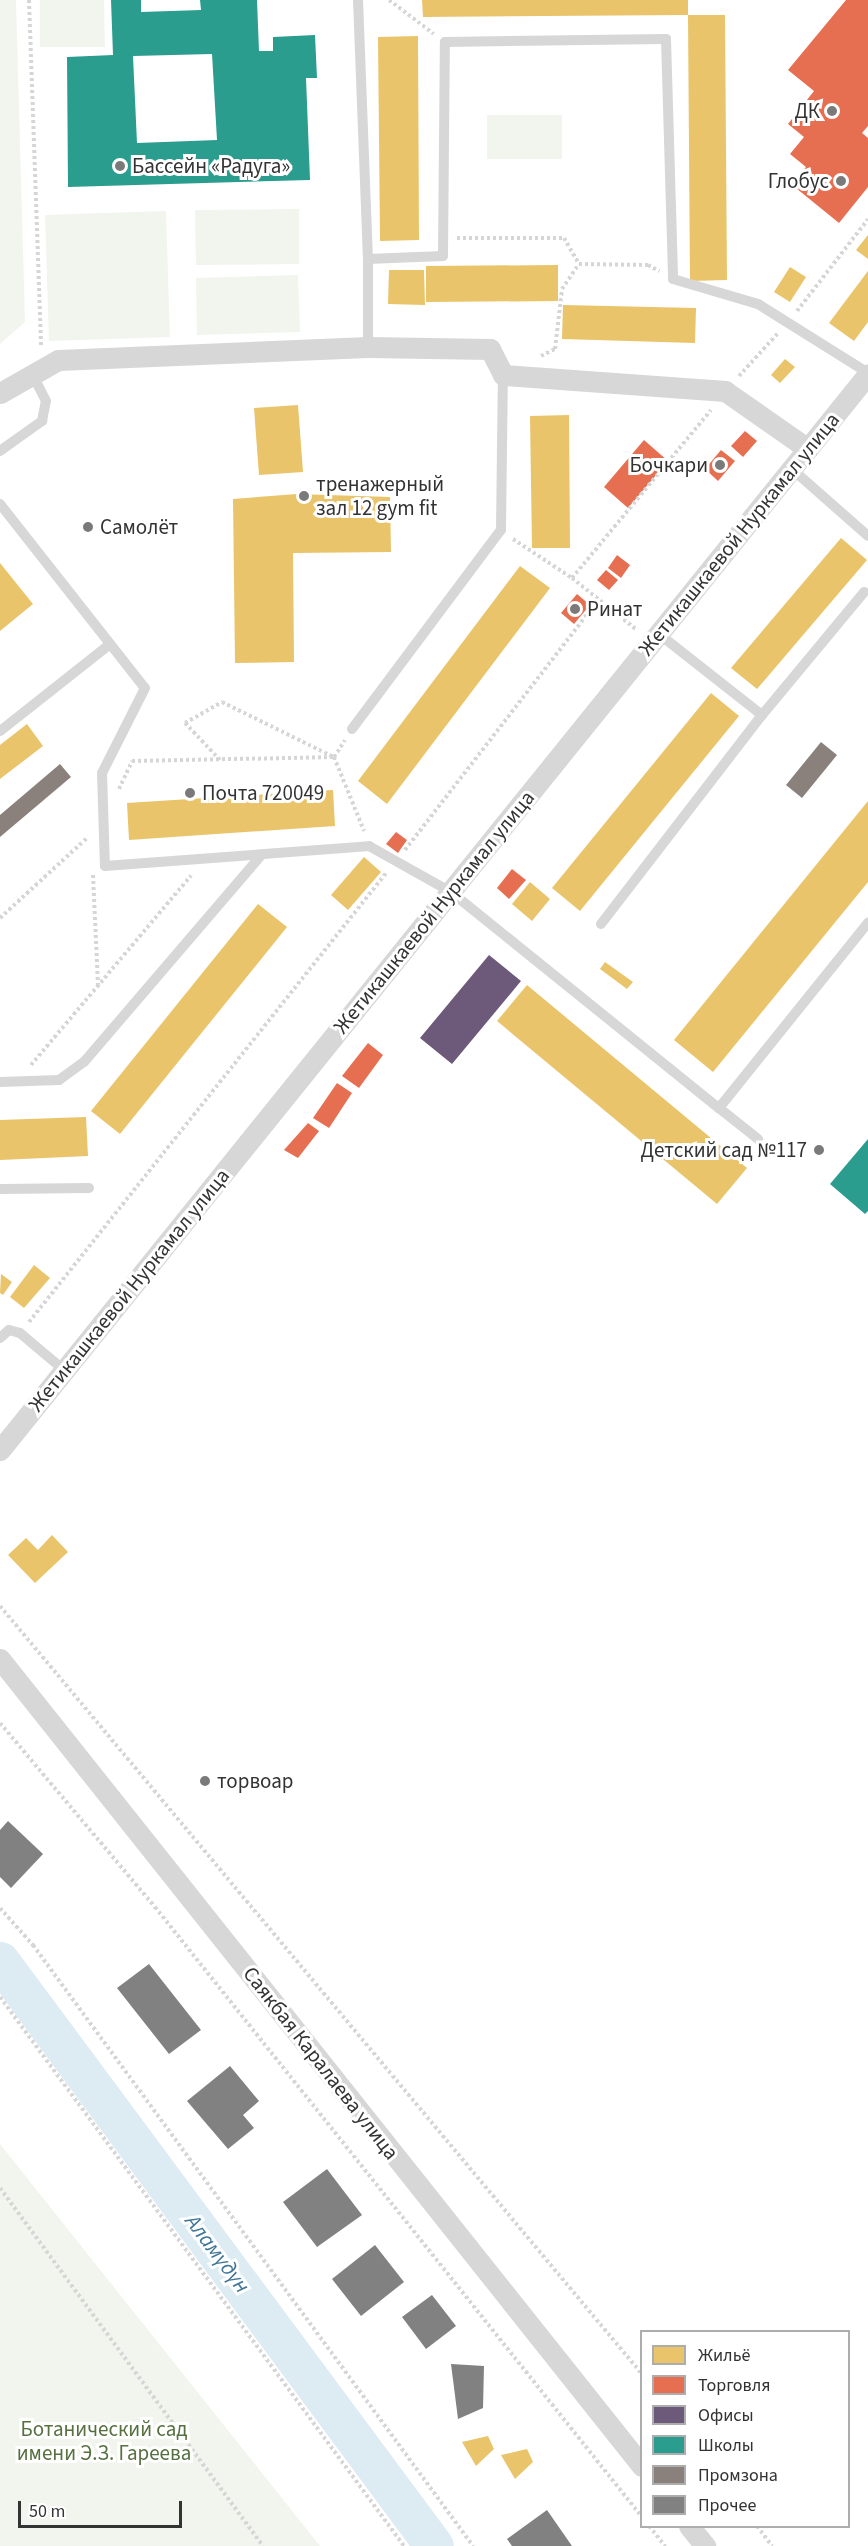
<!DOCTYPE html>
<html>
<head>
<meta charset="utf-8">
<style>
  body { margin:0 }
  #map { position:relative; width:868px; height:2546px; overflow:hidden; background:#fff; font-family:"Source Sans 3",sans-serif }
  div>[style] { position:absolute }
  .green>* { inset:0; background:#f1f5ed }
  .homes>* { inset:0; background:#e9c46a }
  .shops>* { inset:0; background:#e76f51 }
  .offices>* { inset:0; background:#6d597a }
  .schools>* { inset:0; background:#2a9d8f }
  .industry>* { inset:0; background:#8a817c }
  .river>* { height:39px; margin:-19.5px; padding:0 19.5px; transform-origin:19.5px; border-radius:19.5px; background:#ddebf3 }
  .building>* { inset:0; background:#818181 }
  .path>* { height:4px; margin-top:-2px; transform-origin:0; background:repeating-linear-gradient(90deg,#d6d6d6 0 3px,transparent 0 6px) }
  .service>* { height:10px; margin:-5px; padding:0 5px; transform-origin:5px; border-radius:5px; background:#d7d7d7 }
  .minor>* { height:21px; margin:-10.5px; padding:0 10.5px; transform-origin:10.5px; border-radius:10.5px; background:#d7d7d7 }
  .dots>* { width:16px; height:16px; translate:-50% -50%; box-sizing:border-box; border:3px solid #fff; border-radius:50% }
  span { translate:-50% -50%; white-space:nowrap; text-align:center; line-height:1.15; -webkit-text-stroke:6px #fff; paint-order:stroke }
  .poi-label { font-size:21px; color:#333 }
  .right { translate:-100% -50%; text-align:right }
  .left { translate:0 -50%; text-align:left }
  .street-label { font-size:21px; color:#333 }
  .park-label { font-size:21px; color:#56703f }
  .water-label { font-size:22px; color:#3f7597; font-style:italic }
  .legend { position:absolute; left:640px; top:2330px; width:210px; height:198px; box-sizing:border-box; background:#fff; border:2px solid #adadad; margin:0; padding:8px 10px; list-style:none; font-size:18px; color:#333 }
  .legend li { display:flex; align-items:center; gap:12px; height:30px }
  .legend b { width:30px; border:2px solid #adadad }
  .scale { position:absolute; left:18px; top:2501px; width:164px; height:27px; box-sizing:border-box; border:3px solid #333; border-top:0; padding-left:8px; font-size:18px; line-height:21px; white-space:nowrap; color:#333; -webkit-text-stroke:4px #fff; paint-order:stroke }
</style>
</head>
<body>
<div id="map">
  <div class="green">
    <i style="clip-path:polygon(0 0,16px 0,25px 322px,0 344px)"></i>
    <i style="clip-path:polygon(40px 0,104px 0,105px 47px,40px 47px)"></i>
    <i style="clip-path:polygon(487px 115px,562px 115px,562px 159px,487px 159px)"></i>
    <i style="clip-path:polygon(299px 209px,299px 264px,196px 265px,195px 210px)"></i>
    <i style="clip-path:polygon(166px 211px,170px 337px,49px 341px,45px 215px)"></i>
    <i style="clip-path:polygon(298px 275px,300px 332px,197px 335px,196px 278px)"></i>
    <i style="clip-path:polygon(0 2144px,320px 2546px,0 2546px)"></i>
  </div>
  <div class="homes">
    <i style="clip-path:polygon(422px 0,688px 0,688px 15px,423px 17px)"></i>
    <i style="clip-path:polygon(688px 15px,725px 15px,727px 280px,690px 281px)"></i>
    <i style="clip-path:polygon(418px 36px,419px 240px,380px 241px,378px 37px)"></i>
    <i style="clip-path:polygon(868px 235px,868px 259px,856px 250px)"></i>
    <i style="clip-path:polygon(558px 265px,558px 301px,426px 302px,426px 266px)"></i>
    <i style="clip-path:polygon(790px 267px,806px 277px,790px 302px,774px 292px)"></i>
    <i style="clip-path:polygon(389px 270px,424px 270px,425px 305px,388px 304px)"></i>
    <i style="clip-path:polygon(868px 271px,868px 322px,854px 341px,829px 323px)"></i>
    <i style="clip-path:polygon(563px 305px,696px 308px,695px 343px,562px 339px)"></i>
    <i style="clip-path:polygon(785px 359px,795px 367px,780px 383px,771px 375px)"></i>
    <i style="clip-path:polygon(298px 405px,303px 472px,259px 475px,254px 408px)"></i>
    <i style="clip-path:polygon(569px 415px,570px 548px,532px 548px,530px 416px)"></i>
    <i style="clip-path:polygon(297px 494px,390px 497px,391px 552px,293px 553px,294px 662px,235px 663px,233px 499px)"></i>
    <i style="clip-path:polygon(841px 538px,867px 560px,757px 689px,731px 668px)"></i>
    <i style="clip-path:polygon(0 563px,33px 604px,0 631px)"></i>
    <i style="clip-path:polygon(520px 566px,550px 588px,387px 804px,358px 781px)"></i>
    <i style="clip-path:polygon(711px 693px,739px 716px,580px 911px,552px 888px)"></i>
    <i style="clip-path:polygon(27px 724px,43px 746px,0 779px,0 745px)"></i>
    <i style="clip-path:polygon(333px 790px,335px 826px,129px 840px,127px 803px)"></i>
    <i style="clip-path:polygon(868px 801px,868px 882px,713px 1072px,674px 1040px)"></i>
    <i style="clip-path:polygon(364px 857px,381px 872px,348px 910px,331px 895px)"></i>
    <i style="clip-path:polygon(530px 882px,550px 899px,532px 921px,512px 904px)"></i>
    <i style="clip-path:polygon(258px 904px,287px 927px,120px 1134px,91px 1111px)"></i>
    <i style="clip-path:polygon(605px 962px,633px 982px,627px 989px,600px 969px)"></i>
    <i style="clip-path:polygon(527px 985px,747px 1168px,717px 1204px,497px 1021px)"></i>
    <i style="clip-path:polygon(86px 1117px,88px 1156px,0 1160px,0 1120px)"></i>
    <i style="clip-path:polygon(34px 1265px,50px 1278px,24px 1308px,10px 1297px)"></i>
    <i style="clip-path:polygon(1px 1274px,12px 1282px,3px 1295px,0 1293px)"></i>
    <i style="clip-path:polygon(52px 1535px,68px 1552px,35px 1583px,8px 1555px,26px 1538px,38px 1550px)"></i>
    <i style="clip-path:polygon(488px 2436px,494px 2449px,476px 2466px,462px 2442px)"></i>
    <i style="clip-path:polygon(527px 2449px,533px 2462px,515px 2479px,501px 2455px)"></i>
  </div>
  <div class="shops">
    <i style="clip-path:polygon(846px 0,868px 0,868px 126px,862px 133px,868px 138px,868px 187px,839px 223px,791px 184px,806px 167px,790px 154px,804px 137px,788px 124px,814px 91px,788px 70px)"></i>
    <i style="clip-path:polygon(745px 431px,757px 441px,743px 457px,731px 446px)"></i>
    <i style="clip-path:polygon(644px 440px,668px 461px,628px 508px,604px 487px)"></i>
    <i style="clip-path:polygon(721px 450px,735px 461px,718px 481px,705px 469px)"></i>
    <i style="clip-path:polygon(617px 555px,630px 565px,621px 578px,608px 568px)"></i>
    <i style="clip-path:polygon(606px 570px,618px 580px,609px 590px,597px 580px)"></i>
    <i style="clip-path:polygon(577px 594px,590px 605px,574px 624px,561px 613px)"></i>
    <i style="clip-path:polygon(396px 832px,407px 840px,398px 853px,386px 844px)"></i>
    <i style="clip-path:polygon(512px 869px,526px 880px,509px 899px,497px 888px)"></i>
    <i style="clip-path:polygon(368px 1043px,383px 1055px,359px 1088px,342px 1076px)"></i>
    <i style="clip-path:polygon(337px 1083px,352px 1093px,329px 1128px,313px 1118px)"></i>
    <i style="clip-path:polygon(308px 1123px,319px 1131px,298px 1158px,284px 1150px)"></i>
  </div>
  <div class="offices">
    <i style="clip-path:polygon(489px 955px,521px 981px,452px 1064px,420px 1038px)"></i>
  </div>
  <div class="schools">
    <i style="clip-path:polygon(evenodd,111px 0,141px 0,141px 12px,201px 10px,200px 0,257px 0,259px 51px,273px 51px,273px 37px,315px 35px,317px 78px,306px 78px,310px 180px,68px 187px,67px 57px,113px 55px,111px 0,212px 54px,217px 140px,137px 143px,133px 56px,212px 54px)"></i>
    <i style="clip-path:polygon(868px 1139px,868px 1211px,865px 1214px,830px 1184px)"></i>
  </div>
  <div class="industry">
    <i style="clip-path:polygon(821px 742px,837px 755px,802px 798px,786px 785px)"></i>
    <i style="clip-path:polygon(60px 764px,71px 777px,0 837px,0 815px)"></i>
  </div>
  <div class="river">
    <i style="left:0;top:1961px;width:728px;rotate:53.43deg"></i>
  </div>
  <div class="building">
    <i style="clip-path:polygon(8px 1821px,43px 1854px,11px 1888px,0 1877px,0 1830px)"></i>
    <i style="clip-path:polygon(149px 1964px,201px 2030px,169px 2054px,117px 1988px)"></i>
    <i style="clip-path:polygon(230px 2066px,259px 2101px,243px 2115px,254px 2128px,228px 2149px,187px 2101px)"></i>
    <i style="clip-path:polygon(327px 2169px,362px 2215px,317px 2247px,283px 2202px)"></i>
    <i style="clip-path:polygon(375px 2245px,404px 2282px,361px 2316px,332px 2279px)"></i>
    <i style="clip-path:polygon(432px 2295px,456px 2326px,426px 2349px,402px 2317px)"></i>
    <i style="clip-path:polygon(451px 2364px,484px 2366px,483px 2408px,458px 2419px)"></i>
    <i style="clip-path:polygon(547px 2510px,572px 2546px,512px 2546px,507px 2539px)"></i>
  </div>
  <div class="path">
    <i style="left:29px;top:0;width:347px;rotate:88deg"></i>
    <i style="left:389px;top:0;width:56px;rotate:37.1deg"></i>
    <i style="left:457px;top:238px;width:107px"></i>
    <i style="left:564px;top:238px;width:30px;rotate:60deg"></i>
    <i style="left:579px;top:264px;width:69px;rotate:0.8deg"></i>
    <i style="left:648px;top:265px;width:13px;rotate:29deg"></i>
    <i style="left:797px;top:311px;width:116px;rotate:-52.3deg"></i>
    <i style="left:541px;top:356px;width:16px;rotate:-27deg"></i>
    <i style="left:555px;top:349px;width:60px;rotate:-83.3deg"></i>
    <i style="left:562px;top:289px;width:30px;rotate:-56deg"></i>
    <i style="left:739px;top:376px;width:58px;rotate:-47.8deg"></i>
    <i style="left:513px;top:539px;width:71px;rotate:33.5deg"></i>
    <i style="left:572px;top:578px;width:218px;rotate:-50.4deg"></i>
    <i style="left:572px;top:578px;width:83px;rotate:38.7deg"></i>
    <i style="left:220px;top:760px;width:51px;rotate:-133.4deg"></i>
    <i style="left:185px;top:723px;width:43px;rotate:-29.6deg"></i>
    <i style="left:222px;top:702px;width:125px;rotate:26.2deg"></i>
    <i style="left:334px;top:757px;width:80px;rotate:67.9deg"></i>
    <i style="left:119px;top:789px;width:31px;rotate:-65deg"></i>
    <i style="left:132px;top:761px;width:202px;rotate:-1.1deg"></i>
    <i style="left:334px;top:757px;width:20px;rotate:-57deg"></i>
    <i style="left:405px;top:850px;width:317px;rotate:-52.3deg"></i>
    <i style="left:93px;top:875px;width:110px;rotate:87.4deg"></i>
    <i style="left:0;top:918px;width:120px;rotate:-42.6deg"></i>
    <i style="left:31px;top:1065px;width:248px;rotate:-49.8deg"></i>
    <i style="left:29px;top:1322px;width:575px;rotate:-51.5deg"></i>
    <i style="left:0;top:1606px;width:1001px;rotate:50.11deg"></i>
    <i style="left:0;top:1723px;width:241px;rotate:49.9deg"></i>
    <i style="left:155px;top:1907px;width:781px;rotate:51.4deg"></i>
    <i style="left:0;top:1908px;width:50px;rotate:48.3deg"></i>
    <i style="left:33px;top:1945px;width:745px;rotate:53.79deg"></i>
    <i style="left:0;top:1997px;width:682px;rotate:53.65deg"></i>
    <i style="left:0;top:2188px;width:444px;rotate:53.7deg"></i>
    <i style="left:649px;top:2526px;width:26px;rotate:51deg"></i>
    <i style="left:757px;top:2526px;width:25px;rotate:53deg"></i>
  </div>
  <div class="service">
    <i style="left:358px;top:0;width:259px;rotate:87.8deg"></i>
    <i style="left:368px;top:347px;width:88px;rotate:-90deg"></i>
    <i style="left:368px;top:259px;width:75px;rotate:-2.3deg"></i>
    <i style="left:443px;top:256px;width:214px;rotate:-89.5deg"></i>
    <i style="left:445px;top:42px;width:221px;rotate:-0.8deg"></i>
    <i style="left:666px;top:39px;width:240px;rotate:88.3deg"></i>
    <i style="left:673px;top:279px;width:89px;rotate:16.4deg"></i>
    <i style="left:758px;top:304px;width:130px;rotate:32.1deg"></i>
    <i style="left:0;top:451px;width:52px;rotate:-35.5deg"></i>
    <i style="left:42px;top:421px;width:20px;rotate:-79deg"></i>
    <i style="left:46px;top:401px;width:30px;rotate:-117deg"></i>
    <i style="left:792px;top:469px;width:101px;rotate:41.4deg"></i>
    <i style="left:0;top:504px;width:234px;rotate:51.8deg"></i>
    <i style="left:145px;top:688px;width:95px;rotate:116.8deg"></i>
    <i style="left:102px;top:773px;width:93px;rotate:88.2deg"></i>
    <i style="left:105px;top:866px;width:265px;rotate:-4.3deg"></i>
    <i style="left:369px;top:846px;width:94px;rotate:29.3deg"></i>
    <i style="left:451px;top:892px;width:344px;rotate:38.9deg"></i>
    <i style="left:719px;top:1108px;width:238px;rotate:-51.2deg"></i>
    <i style="left:659px;top:634px;width:131px;rotate:38.2deg"></i>
    <i style="left:762px;top:715px;width:160px;rotate:-50.3deg"></i>
    <i style="left:352px;top:729px;width:249px;rotate:-53.2deg"></i>
    <i style="left:501px;top:530px;width:155px;rotate:-89.3deg"></i>
    <i style="left:0;top:731px;width:140px;rotate:-38.3deg"></i>
    <i style="left:601px;top:924px;width:264px;rotate:-52.4deg"></i>
    <i style="left:0;top:1082px;width:59px;rotate:-1.9deg"></i>
    <i style="left:59px;top:1080px;width:31px;rotate:-36deg"></i>
    <i style="left:84px;top:1062px;width:270px;rotate:-49.4deg"></i>
    <i style="left:719px;top:1108px;width:50px;rotate:38.5deg"></i>
    <i style="left:0;top:1189px;width:89px;rotate:-0.6deg"></i>
    <i style="left:0;top:1338px;width:12px;rotate:-42deg"></i>
    <i style="left:9px;top:1330px;width:11px;rotate:15deg"></i>
    <i style="left:20px;top:1333px;width:57px;rotate:40.1deg"></i>
  </div>
  <div class="minor">
    <i style="left:0;top:393px;width:67px;rotate:-29.6deg"></i>
    <i style="left:58px;top:360px;width:310px;rotate:-2.4deg"></i>
    <i style="left:368px;top:347px;width:122px;rotate:0.9deg"></i>
    <i style="left:490px;top:349px;width:29px;rotate:63deg"></i>
    <i style="left:503px;top:375px;width:223px;rotate:4.1deg"></i>
    <i style="left:725px;top:391px;width:101px;rotate:34.9deg"></i>
    <i style="left:0;top:1450px;width:1382px;rotate:-51.11deg"></i>
    <i style="left:0;top:1659px;width:1031px;rotate:51.5deg"></i>
    <i style="left:689px;top:2526px;width:26px;rotate:51deg"></i>
  </div>
  <div class="dots">
    <i style="left:832px;top:111px;background:#7a7a7a"></i>
    <i style="left:120px;top:166px;background:#7a7a7a"></i>
    <i style="left:841px;top:181px;background:#7a7a7a"></i>
    <i style="left:720px;top:465px;background:#7a7a7a"></i>
    <i style="left:304px;top:496px;background:#7a7a7a"></i>
    <i style="left:88px;top:527px;background:#7a7a7a"></i>
    <i style="left:575px;top:609px;background:#7a7a7a"></i>
    <i style="left:190px;top:793px;background:#7a7a7a"></i>
    <i style="left:819px;top:1150px;background:#7a7a7a"></i>
    <i style="left:205px;top:1781px;background:#7a7a7a"></i>
  </div>
  <div class="poi-label">
    <span class="right" style="left:820px;top:111px">ДК</span>
    <span class="left" style="left:132px;top:166px">Бассейн «Радуга»</span>
    <span class="right" style="left:829px;top:181px">Глобус</span>
    <span class="right" style="left:708px;top:465px">Бочкари</span>
    <span class="left" style="left:316px;top:496px">тренажерный<br>зал 12 gym fit</span>
    <span class="left" style="left:100px;top:527px">Самолёт</span>
    <span class="left" style="left:587px;top:609px">Ринат</span>
    <span class="left" style="left:202px;top:793px">Почта 720049</span>
    <span class="right" style="left:807px;top:1150px">Детский сад №117</span>
    <span class="left" style="left:217px;top:1781px">торвоар</span>
  </div>
  <div class="street-label">
    <span style="left:739px;top:534px;rotate:-51deg">Жетикашкаевой Нуркамал улица</span>
    <span style="left:434px;top:912px;rotate:-51deg">Жетикашкаевой Нуркамал улица</span>
    <span style="left:129px;top:1290px;rotate:-51deg">Жетикашкаевой Нуркамал улица</span>
    <span style="left:321px;top:2063px;rotate:52deg">Саякбая Каралаева улица</span>
  </div>
  <div class="park-label">
    <span style="left:104px;top:2441px">Ботанический сад<br>имени Э.З. Гареева</span>
  </div>
  <div class="water-label">
    <span style="left:217px;top:2254px;rotate:53deg">Аламүдүн</span>
  </div>
  <ul class="legend">
  <li><b style="height:16px;background:#e9c46a"></b>Жильё</li>
  <li><b style="height:16px;background:#e76f51"></b>Торговля</li>
  <li><b style="height:16px;background:#6d597a"></b>Офисы</li>
  <li><b style="height:16px;background:#2a9d8f"></b>Школы</li>
  <li><b style="height:16px;background:#8a817c"></b>Промзона</li>
  <li><b style="height:16px;background:#818181"></b>Прочее</li>
  </ul>
  <div class="scale">50 m</div>
</div>
</body>
</html>
